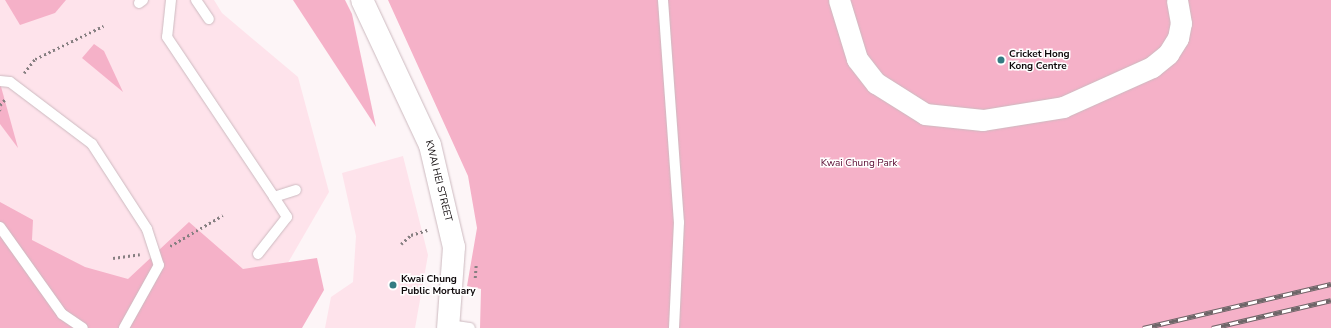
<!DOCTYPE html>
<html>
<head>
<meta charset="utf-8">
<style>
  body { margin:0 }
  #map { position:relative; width:1331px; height:328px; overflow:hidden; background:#fdf5f7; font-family:"Nunito Sans",sans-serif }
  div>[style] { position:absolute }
  .built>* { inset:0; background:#fee3eb }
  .green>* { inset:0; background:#f5b1c8 }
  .path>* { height:2.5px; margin-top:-1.25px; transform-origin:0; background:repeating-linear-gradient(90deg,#867f81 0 2px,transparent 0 5px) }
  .roads { filter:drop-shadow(0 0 1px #cdbac0) drop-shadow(0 0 1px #cdbac0) }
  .lane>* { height:10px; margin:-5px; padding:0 5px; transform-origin:5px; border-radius:5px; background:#fff }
  .street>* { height:21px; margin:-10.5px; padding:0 10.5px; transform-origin:10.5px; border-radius:10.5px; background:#fff }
  .secondary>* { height:22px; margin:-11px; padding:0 11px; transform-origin:11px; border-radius:11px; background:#fff }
  .rail>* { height:4.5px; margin-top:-2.25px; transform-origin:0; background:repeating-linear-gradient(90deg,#fff 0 9px,#6d6668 0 18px); box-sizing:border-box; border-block:1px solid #6d6668 }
  .dots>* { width:11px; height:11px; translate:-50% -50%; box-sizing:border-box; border:2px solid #fff; border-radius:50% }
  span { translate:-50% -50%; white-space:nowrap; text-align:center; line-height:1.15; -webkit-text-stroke:3px #fff; paint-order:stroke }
  .poi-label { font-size:10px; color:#100a0c; font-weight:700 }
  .left { translate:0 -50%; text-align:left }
  .park-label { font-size:10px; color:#580930 }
  .street-label { font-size:10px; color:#100a0c }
</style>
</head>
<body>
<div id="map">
  <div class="built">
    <i style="clip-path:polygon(0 0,214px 0,222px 13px,298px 77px,329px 192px,267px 299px,0 284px)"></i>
    <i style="clip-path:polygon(403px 156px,428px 255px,415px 328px,325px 328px,331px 297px,353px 282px,356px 236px,342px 173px)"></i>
  </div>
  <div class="green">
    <i style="clip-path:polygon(5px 0,66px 0,55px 13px,20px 25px)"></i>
    <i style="clip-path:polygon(293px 0,345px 0,352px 14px,376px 127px)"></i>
    <i style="clip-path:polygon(388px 0,1331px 0,1331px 328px,480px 328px,481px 289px,467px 286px,477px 228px,468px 176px)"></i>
    <i style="clip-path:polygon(94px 44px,104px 51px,123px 92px,82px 58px)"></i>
    <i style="clip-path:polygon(0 83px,18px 148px,0 124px)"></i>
    <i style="clip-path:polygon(0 202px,33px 220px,32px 240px,85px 267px,128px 279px,189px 222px,243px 269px,317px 258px,324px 290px,302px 328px,0 328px)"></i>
  </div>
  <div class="path">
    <i style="left:24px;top:73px;width:18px;rotate:-52deg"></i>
    <i style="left:35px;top:59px;width:76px;rotate:-25.9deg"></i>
    <i style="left:0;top:105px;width:9px;rotate:-49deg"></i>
    <i style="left:0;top:110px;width:1px;rotate:45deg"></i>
    <i style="left:401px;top:244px;width:13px;rotate:-42deg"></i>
    <i style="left:411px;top:235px;width:17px;rotate:-17deg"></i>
    <i style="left:170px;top:246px;width:61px;rotate:-30.3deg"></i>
    <i style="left:113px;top:258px;width:27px;rotate:-8deg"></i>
    <i style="left:475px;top:278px;width:13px;rotate:-86deg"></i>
  </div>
  <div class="roads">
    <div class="lane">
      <i style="left:171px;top:0;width:37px;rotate:96deg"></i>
      <i style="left:167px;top:37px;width:192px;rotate:56.2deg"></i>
      <i style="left:274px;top:197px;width:23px;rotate:-18deg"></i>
      <i style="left:196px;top:0;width:23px;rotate:56deg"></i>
      <i style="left:663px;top:0;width:223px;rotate:85.9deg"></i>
      <i style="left:679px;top:222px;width:106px;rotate:92.7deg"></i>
      <i style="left:139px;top:3px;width:5px;rotate:-37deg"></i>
      <i style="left:0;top:81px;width:10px;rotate:6deg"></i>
      <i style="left:10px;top:82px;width:103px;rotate:37.1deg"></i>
      <i style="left:92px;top:144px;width:101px;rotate:57.1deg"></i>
      <i style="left:147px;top:229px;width:38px;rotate:72deg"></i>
      <i style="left:159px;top:265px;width:72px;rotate:119.1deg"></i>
      <i style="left:0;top:227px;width:107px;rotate:54.5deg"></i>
      <i style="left:62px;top:314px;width:25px;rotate:34deg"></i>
      <i style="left:258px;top:254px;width:47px;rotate:-51.9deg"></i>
      <i style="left:287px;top:217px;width:24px;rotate:-123deg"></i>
      <i style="left:449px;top:325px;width:21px;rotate:8deg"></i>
    </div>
    <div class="street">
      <i style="left:839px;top:0;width:62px;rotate:73deg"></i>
      <i style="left:857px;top:59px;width:31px;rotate:52deg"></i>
      <i style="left:876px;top:83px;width:58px;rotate:32.3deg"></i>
      <i style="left:925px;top:114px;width:58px;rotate:5.9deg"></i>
      <i style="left:983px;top:120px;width:81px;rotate:-9.2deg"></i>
      <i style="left:1063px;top:107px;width:98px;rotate:-24.2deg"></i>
      <i style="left:1152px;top:67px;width:21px;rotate:-39deg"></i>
      <i style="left:1168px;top:54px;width:19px;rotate:-58deg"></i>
      <i style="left:1178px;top:38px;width:15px;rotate:-79deg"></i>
      <i style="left:1181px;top:23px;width:23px;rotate:-100deg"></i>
    </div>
    <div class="secondary">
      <i style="left:362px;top:0;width:160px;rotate:64.9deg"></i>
      <i style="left:430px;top:145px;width:105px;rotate:76.8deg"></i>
      <i style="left:454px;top:247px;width:81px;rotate:94.2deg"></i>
    </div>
  </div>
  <div class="rail">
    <i style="left:1143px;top:328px;width:193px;rotate:-13.2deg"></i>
    <i style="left:1212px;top:328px;width:122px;rotate:-13.2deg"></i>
  </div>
  <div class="dots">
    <i style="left:1001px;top:60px;background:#337b82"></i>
    <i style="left:393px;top:285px;background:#337b82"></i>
  </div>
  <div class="poi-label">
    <span class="left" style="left:1009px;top:60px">Cricket Hong<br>Kong Centre</span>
    <span class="left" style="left:401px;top:285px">Kwai Chung<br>Public Mortuary</span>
  </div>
  <div class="park-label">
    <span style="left:859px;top:164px">Kwai Chung Park</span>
  </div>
  <div class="street-label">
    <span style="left:438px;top:181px;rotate:76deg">KWAI HEI STREET</span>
  </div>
</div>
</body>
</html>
